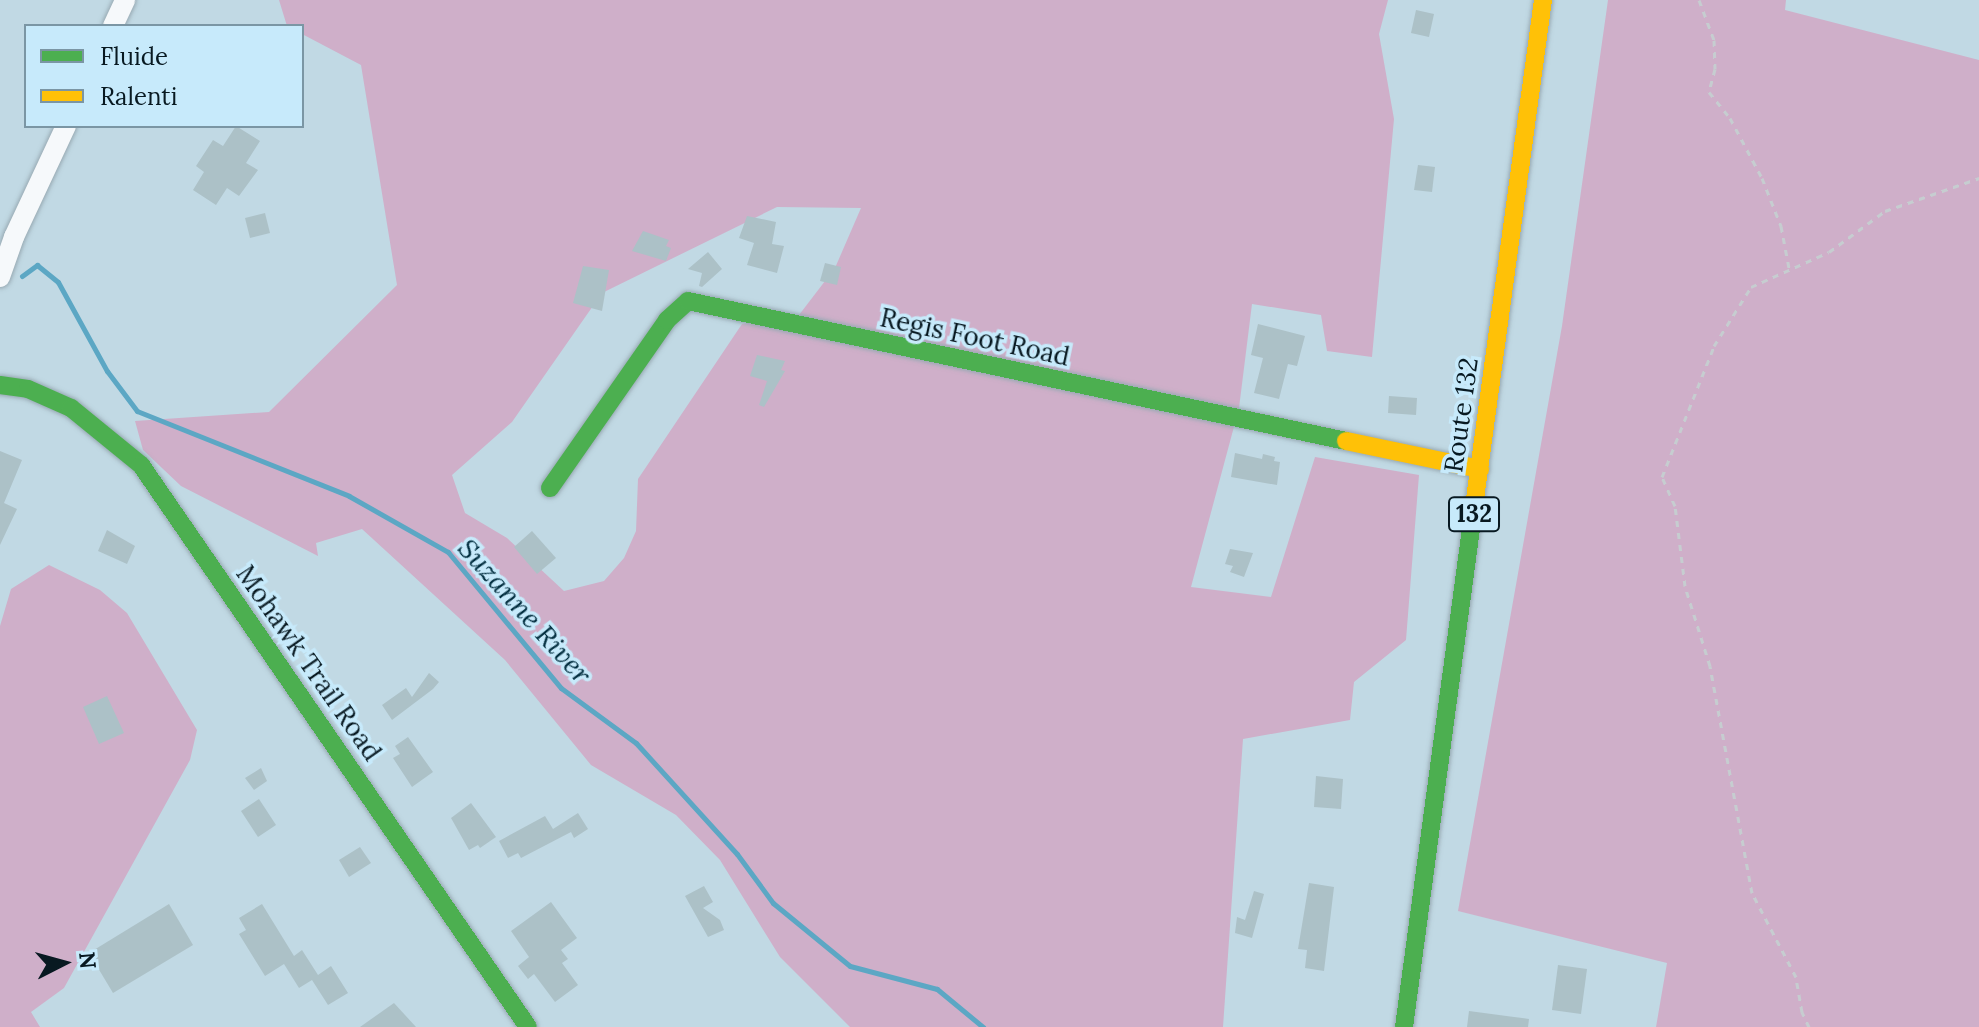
<!DOCTYPE html>
<html>
<head>
<meta charset="utf-8">
<style>
  body { margin:0 }
  #map { position:relative; width:1979px; height:1027px; overflow:hidden; background:#c1d9e4; font-family:Lora,serif }
  div>[style] { position:absolute }
  .forest>* { inset:0; background:#cfafc9 }
  .stream>* { height:5px; margin:-2.5px; padding:0 2.5px; transform-origin:2.5px; border-radius:2.5px; background:#5ca7c4 }
  .building>* { inset:0; background:#acc1c7 }
  .path>* { height:3px; margin-top:-1.5px; transform-origin:0; background:repeating-linear-gradient(90deg,#c6cdd0 0 6px,transparent 0 12px) }
  .roads { filter:drop-shadow(0 0 2px #97a9b2) drop-shadow(0 0 2px #97a9b2) }
  .street>* { height:20px; margin:-10px; padding:0 10px; transform-origin:10px; border-radius:10px; background:#f6f9fb }
  .fast>* { height:18px; margin:-9px; padding:0 9px; transform-origin:9px; border-radius:9px; background:#4caf50 }
  .slow>* { height:18px; margin:-9px; padding:0 9px; transform-origin:9px; border-radius:9px; background:#ffc107 }
  span { translate:-50% -50%; white-space:nowrap; text-align:center; line-height:1.15; -webkit-text-stroke:7px #c7eafb; paint-order:stroke }
  .shield-label span { padding:2px 6px; background:#c7eafb; border:2px solid; border-radius:6px; -webkit-text-stroke-width:0 }
  .shield-label { font-size:24px; color:#081921; font-weight:700 }
  .street-label { font-size:26px; color:#081921 }
  .water-label { font-size:28px; color:#022e3f; font-style:italic }
  .legend { position:absolute; left:24px; top:24px; width:280px; height:104px; box-sizing:border-box; background:#c7eafb; border:2px solid #7b96a4; margin:0; padding:10px 14px; list-style:none; font-size:24px; color:#081921 }
  .legend li { display:flex; align-items:center; gap:16px; height:40px }
  .legend b { width:40px; border:2px solid #7b96a4 }
  .north { position:absolute; left:24px; top:923px; width:80px; height:80px; -webkit-text-stroke:6px #c7eafb; paint-order:stroke; rotate:84deg; font-size:22px; font-weight:700; line-height:32px; text-align:center; color:#081921 }
  .north::after { content:''; display:block; margin:auto; width:28px; height:36px; background:#081921; clip-path:polygon(50% 0,100% 100%,50% 72%,0 100%) }
</style>
</head>
<body>
<div id="map">
  <div class="forest">
    <i style="clip-path:polygon(evenodd,279px 0,1388px 0,1379px 34px,1394px 119px,1372px 357px,1327px 351px,1321px 315px,1252px 304px,1239px 408px,1191px 587px,1271px 597px,1315px 457px,1419px 475px,1406px 640px,1354px 682px,1350px 720px,1243px 739px,1223px 1027px,850px 1027px,780px 957px,720px 860px,676px 815px,591px 765px,505px 660px,362px 529px,316px 543px,318px 556px,181px 486px,143px 450px,135px 421px,269px 412px,397px 285px,361px 65px,302px 34px,302px 26px,287px 26px,279px 0,777px 207px,861px 208px,835px 268px,799px 315px,742px 324px,638px 479px,636px 531px,624px 558px,604px 581px,564px 591px,507px 538px,465px 513px,452px 475px,512px 422px,602px 293px,777px 207px)"></i>
    <i style="clip-path:polygon(1608px 0,1786px 0,1785px 10px,1979px 60px,1979px 1027px,1656px 1027px,1667px 963px,1458px 911px,1562px 326px)"></i>
    <i style="clip-path:polygon(49px 565px,100px 590px,127px 613px,197px 730px,190px 760px,64px 988px,31px 1012px,40px 1027px,0 1027px,0 626px,11px 589px)"></i>
  </div>
  <div class="stream">
    <i style="left:22px;top:276px;width:19px;rotate:-36deg"></i>
    <i style="left:37px;top:265px;width:27px;rotate:39deg"></i>
    <i style="left:58px;top:282px;width:102px;rotate:61.2deg"></i>
    <i style="left:107px;top:371px;width:50px;rotate:53.1deg"></i>
    <i style="left:137px;top:411px;width:228px;rotate:21.8deg"></i>
    <i style="left:349px;top:496px;width:114px;rotate:29.5deg"></i>
    <i style="left:448px;top:552px;width:177px;rotate:50.3deg"></i>
    <i style="left:561px;top:688px;width:93px;rotate:36.3deg"></i>
    <i style="left:636px;top:743px;width:150px;rotate:47.7deg"></i>
    <i style="left:737px;top:854px;width:61px;rotate:53.7deg"></i>
    <i style="left:773px;top:903px;width:99px;rotate:39.3deg"></i>
    <i style="left:850px;top:966px;width:90px;rotate:14.8deg"></i>
    <i style="left:937px;top:989px;width:60px;rotate:39.6deg"></i>
  </div>
  <div class="building">
    <i style="clip-path:polygon(1416px 10px,1434px 14px,1429px 37px,1411px 33px)"></i>
    <i style="clip-path:polygon(236px 126px,260px 141px,246px 163px,258px 170px,239px 196px,227px 188px,216px 205px,193px 190px,204px 172px,196px 166px,213px 140px,223px 146px)"></i>
    <i style="clip-path:polygon(1418px 165px,1435px 167px,1432px 192px,1414px 190px)"></i>
    <i style="clip-path:polygon(265px 213px,270px 233px,250px 238px,245px 218px)"></i>
    <i style="clip-path:polygon(747px 216px,776px 222px,772px 244px,784px 246px,777px 273px,747px 265px,754px 243px,739px 238px)"></i>
    <i style="clip-path:polygon(643px 231px,669px 240px,666px 246px,671px 248px,666px 261px,632px 251px)"></i>
    <i style="clip-path:polygon(708px 252px,722px 269px,702px 287px,699px 286px,702px 273px,688px 269px)"></i>
    <i style="clip-path:polygon(825px 263px,841px 267px,837px 285px,820px 281px)"></i>
    <i style="clip-path:polygon(583px 266px,609px 270px,602px 311px,573px 303px)"></i>
    <i style="clip-path:polygon(1258px 324px,1305px 336px,1297px 366px,1288px 364px,1279px 399px,1254px 393px,1263px 358px,1251px 355px)"></i>
    <i style="clip-path:polygon(757px 355px,785px 361px,781px 370px,785px 371px,764px 407px,759px 405px,767px 381px,750px 376px)"></i>
    <i style="clip-path:polygon(1389px 396px,1417px 398px,1416px 415px,1388px 413px)"></i>
    <i style="clip-path:polygon(0 451px,22px 460px,4px 503px,17px 509px,0 545px)"></i>
    <i style="clip-path:polygon(1235px 453px,1262px 459px,1263px 454px,1275px 457px,1274px 461px,1280px 462px,1277px 485px,1231px 477px)"></i>
    <i style="clip-path:polygon(107px 530px,135px 546px,127px 564px,98px 551px)"></i>
    <i style="clip-path:polygon(532px 531px,556px 558px,537px 574px,514px 547px)"></i>
    <i style="clip-path:polygon(1230px 549px,1253px 553px,1244px 577px,1230px 572px,1233px 566px,1225px 564px)"></i>
    <i style="clip-path:polygon(429px 673px,439px 682px,433px 689px,392px 720px,382px 705px,406px 688px,412px 697px)"></i>
    <i style="clip-path:polygon(107px 696px,124px 733px,99px 744px,83px 707px)"></i>
    <i style="clip-path:polygon(408px 737px,433px 772px,412px 787px,393px 758px,400px 754px,395px 746px)"></i>
    <i style="clip-path:polygon(261px 768px,267px 781px,254px 790px,245px 778px)"></i>
    <i style="clip-path:polygon(1316px 776px,1343px 779px,1341px 809px,1314px 807px)"></i>
    <i style="clip-path:polygon(259px 799px,276px 825px,258px 837px,241px 811px)"></i>
    <i style="clip-path:polygon(471px 803px,496px 837px,480px 848px,478px 845px,469px 850px,451px 818px)"></i>
    <i style="clip-path:polygon(578px 813px,588px 829px,574px 838px,571px 832px,521px 858px,518px 853px,508px 858px,499px 841px,545px 816px,553px 829px)"></i>
    <i style="clip-path:polygon(360px 847px,371px 863px,349px 877px,339px 860px)"></i>
    <i style="clip-path:polygon(1309px 883px,1334px 887px,1324px 971px,1305px 968px,1307px 950px,1298px 949px)"></i>
    <i style="clip-path:polygon(704px 886px,713px 902px,703px 908px,720px 920px,724px 930px,708px 937px,685px 896px)"></i>
    <i style="clip-path:polygon(1254px 891px,1264px 894px,1252px 938px,1235px 933px,1237px 917px,1245px 920px)"></i>
    <i style="clip-path:polygon(551px 902px,577px 938px,561px 950px,568px 959px,562px 963px,578px 985px,555px 1002px,534px 974px,528px 979px,518px 966px,529px 957px,511px 931px)"></i>
    <i style="clip-path:polygon(169px 904px,193px 945px,113px 993px,89px 953px)"></i>
    <i style="clip-path:polygon(262px 904px,294px 956px,302px 950px,318px 975px,331px 966px,348px 993px,328px 1005px,312px 980px,299px 988px,284px 964px,265px 976px,239px 934px,246px 930px,239px 918px)"></i>
    <i style="clip-path:polygon(1558px 965px,1587px 969px,1581px 1014px,1552px 1010px)"></i>
    <i style="clip-path:polygon(394px 1003px,416px 1027px,360px 1027px)"></i>
    <i style="clip-path:polygon(1469px 1011px,1529px 1019px,1528px 1027px,1467px 1027px)"></i>
  </div>
  <div class="path">
    <i style="left:1699px;top:0;width:43px;rotate:69.4deg"></i>
    <i style="left:1714px;top:40px;width:29px;rotate:88deg"></i>
    <i style="left:1715px;top:69px;width:24px;rotate:105deg"></i>
    <i style="left:1709px;top:92px;width:33px;rotate:51deg"></i>
    <i style="left:1730px;top:118px;width:68px;rotate:61.9deg"></i>
    <i style="left:1762px;top:178px;width:52px;rotate:68.4deg"></i>
    <i style="left:1781px;top:226px;width:43px;rotate:79.2deg"></i>
    <i style="left:1809px;top:1027px;width:17px;rotate:-115deg"></i>
    <i style="left:1802px;top:1012px;width:36px;rotate:-100deg"></i>
    <i style="left:1796px;top:977px;width:95px;rotate:-117.6deg"></i>
    <i style="left:1752px;top:893px;width:231px;rotate:-100.5deg"></i>
    <i style="left:1710px;top:666px;width:84px;rotate:-107.4deg"></i>
    <i style="left:1685px;top:586px;width:81px;rotate:-97.1deg"></i>
    <i style="left:1675px;top:506px;width:32px;rotate:-114deg"></i>
    <i style="left:1662px;top:477px;width:141px;rotate:-68.3deg"></i>
    <i style="left:1714px;top:346px;width:70px;rotate:-57.9deg"></i>
    <i style="left:1751px;top:287px;width:85px;rotate:-24.2deg"></i>
    <i style="left:1829px;top:252px;width:69px;rotate:-36.2deg"></i>
    <i style="left:1885px;top:211px;width:100px;rotate:-19.3deg"></i>
  </div>
  <div class="roads">
    <div class="street">
      <i style="left:113px;top:26px;width:29px;rotate:-65deg"></i>
      <i style="left:0;top:277px;width:42px;rotate:-70.7deg"></i>
      <i style="left:14px;top:237px;width:123px;rotate:-64.9deg"></i>
    </div>
    <div class="fast">
      <i style="left:0;top:385px;width:28px;rotate:8deg"></i>
      <i style="left:28px;top:389px;width:47px;rotate:23.8deg"></i>
      <i style="left:71px;top:408px;width:90px;rotate:39.2deg"></i>
      <i style="left:141px;top:465px;width:682px;rotate:55.45deg"></i>
      <i style="left:550px;top:488px;width:205px;rotate:-55.1deg"></i>
      <i style="left:667px;top:320px;width:28px;rotate:-42deg"></i>
      <i style="left:688px;top:301px;width:673px;rotate:12.01deg"></i>
      <i style="left:1404px;top:1027px;width:533px;rotate:-82.34deg"></i>
    </div>
    <div class="slow">
      <i style="left:1346px;top:441px;width:137px;rotate:11.8deg"></i>
      <i style="left:1475px;top:499px;width:504px;rotate:-82.24deg"></i>
    </div>
  </div>
  <div class="shield-label">
    <span style="left:1474px;top:514px">132</span>
  </div>
  <div class="street-label">
    <span style="left:975px;top:337px;rotate:12deg">Regis Foot Road</span>
    <span style="left:1461px;top:415px;rotate:-82deg">Route 132</span>
    <span style="left:309px;top:663px;rotate:55deg">Mohawk Trail Road</span>
  </div>
  <div class="water-label">
    <span style="left:525px;top:611px;rotate:48deg">Suzanne River</span>
  </div>
  <ul class="legend">
  <li><b style="height:10px;background:#4caf50"></b>Fluide</li>
  <li><b style="height:10px;background:#ffc107"></b>Ralenti</li>
  </ul>
  <div class="north">N</div>
</div>
</body>
</html>
